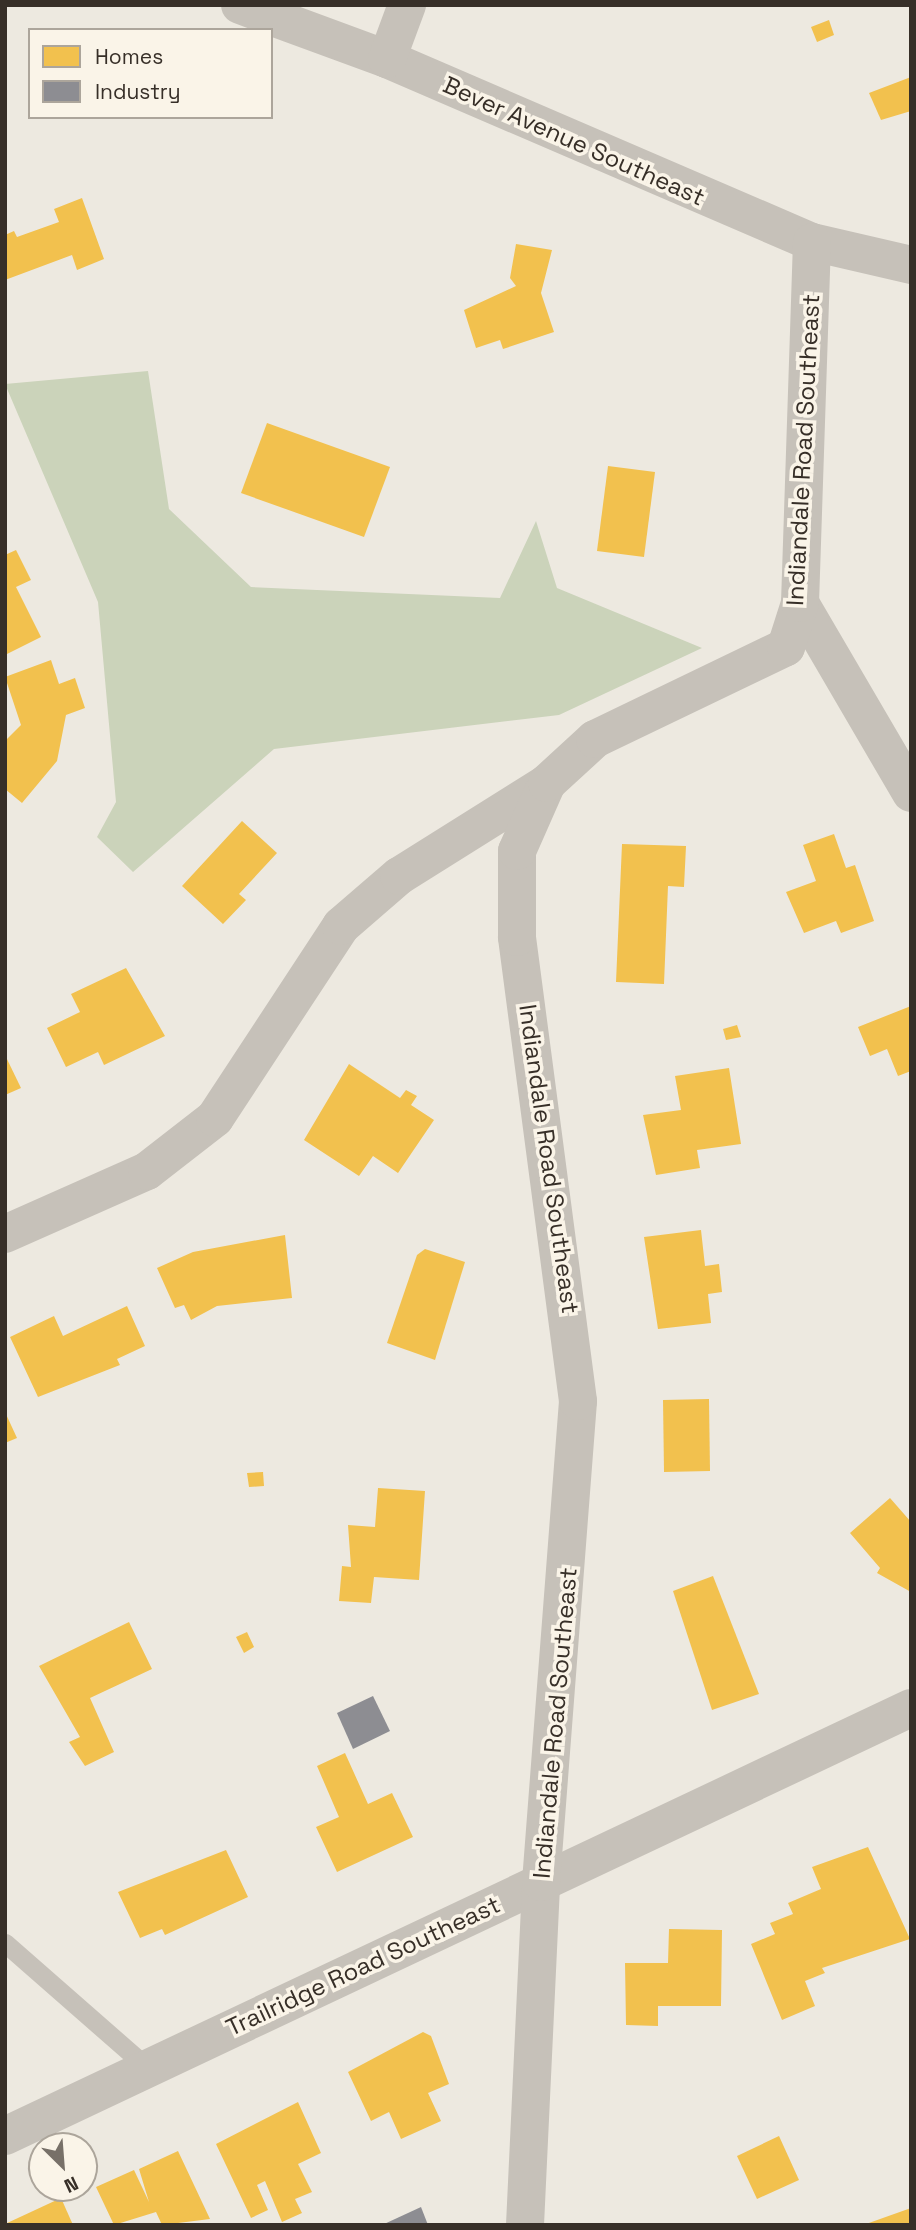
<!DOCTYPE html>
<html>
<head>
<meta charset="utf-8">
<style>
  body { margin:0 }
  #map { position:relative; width:916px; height:2230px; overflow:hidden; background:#ede9e0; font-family:"Space Grotesk",sans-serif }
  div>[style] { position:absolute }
  .green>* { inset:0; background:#cbd3ba }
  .homes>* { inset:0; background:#f2c14e }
  .industry>* { inset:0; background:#8d8d92 }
  .lane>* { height:19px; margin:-9.5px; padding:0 9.5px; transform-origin:9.5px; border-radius:9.5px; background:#c6c1b9 }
  .street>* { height:38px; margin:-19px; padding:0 19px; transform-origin:19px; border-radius:19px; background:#c6c1b9 }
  span { translate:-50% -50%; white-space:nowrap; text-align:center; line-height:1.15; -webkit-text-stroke:7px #faf4e8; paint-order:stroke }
  .street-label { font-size:24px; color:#372f28 }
  .frame { position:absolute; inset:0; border:7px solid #372f28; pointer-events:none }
  .legend { position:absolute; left:28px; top:28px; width:245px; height:91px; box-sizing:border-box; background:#faf4e8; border:2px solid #aca59b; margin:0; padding:9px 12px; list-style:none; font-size:21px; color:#372f28 }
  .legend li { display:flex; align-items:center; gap:14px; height:35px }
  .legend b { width:35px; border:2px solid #aca59b }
  .north { position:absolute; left:28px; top:2132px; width:70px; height:70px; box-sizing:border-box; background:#faf4e8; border:2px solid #aca59b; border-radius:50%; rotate:155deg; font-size:19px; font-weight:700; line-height:28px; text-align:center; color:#372f28 }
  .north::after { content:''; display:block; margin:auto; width:24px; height:32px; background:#777068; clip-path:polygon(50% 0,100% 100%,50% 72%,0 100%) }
</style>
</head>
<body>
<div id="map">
  <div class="green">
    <i style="clip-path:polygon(148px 371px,169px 509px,251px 587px,500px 598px,536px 521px,557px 588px,702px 648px,559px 715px,274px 749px,133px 872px,97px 837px,116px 802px,98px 602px,5px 384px)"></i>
  </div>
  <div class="homes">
    <i style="clip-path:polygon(829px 20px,834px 35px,817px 42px,811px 27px)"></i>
    <i style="clip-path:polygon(911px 77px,911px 111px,881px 120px,869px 93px)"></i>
    <i style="clip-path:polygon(82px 198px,104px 259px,77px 270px,72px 255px,5px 280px,5px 235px,14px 231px,17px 237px,59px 222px,54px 209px)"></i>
    <i style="clip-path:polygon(516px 244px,552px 250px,541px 293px,554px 332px,503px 349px,500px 340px,476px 348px,464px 310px,516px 286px,510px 278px)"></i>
    <i style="clip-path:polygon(267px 423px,390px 467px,364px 537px,241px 493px)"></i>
    <i style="clip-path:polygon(608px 466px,655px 472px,644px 557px,597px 551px)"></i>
    <i style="clip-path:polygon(16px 550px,31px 580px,16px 587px,41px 637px,5px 655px,5px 555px)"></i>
    <i style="clip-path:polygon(51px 660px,59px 684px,75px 678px,85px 708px,66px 715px,57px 761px,22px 803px,5px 789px,5px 741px,21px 725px,5px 677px)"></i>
    <i style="clip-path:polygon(242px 821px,277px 853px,239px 894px,246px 900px,223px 924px,182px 886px)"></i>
    <i style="clip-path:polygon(834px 834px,846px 868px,855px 865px,874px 921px,841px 933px,836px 921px,804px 933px,786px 892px,816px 881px,803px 845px)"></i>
    <i style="clip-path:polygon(622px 844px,686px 846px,684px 887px,668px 886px,664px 984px,616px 982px)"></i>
    <i style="clip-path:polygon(126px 968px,165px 1036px,104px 1065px,98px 1052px,66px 1067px,47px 1028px,80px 1012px,71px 994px)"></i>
    <i style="clip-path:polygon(911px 1006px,911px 1071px,898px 1076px,887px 1049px,870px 1056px,858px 1027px)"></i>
    <i style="clip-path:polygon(737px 1025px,741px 1037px,726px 1040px,723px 1029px)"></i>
    <i style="clip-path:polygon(5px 1055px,21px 1088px,5px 1095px)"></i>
    <i style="clip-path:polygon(349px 1064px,400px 1098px,406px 1090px,417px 1096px,411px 1105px,434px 1120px,398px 1173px,373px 1156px,359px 1176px,304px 1140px)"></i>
    <i style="clip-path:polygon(729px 1068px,741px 1144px,697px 1150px,700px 1168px,656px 1175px,643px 1115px,681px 1110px,675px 1076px)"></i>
    <i style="clip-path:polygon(701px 1230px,705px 1266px,719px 1264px,722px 1292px,708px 1294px,711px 1323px,658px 1329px,644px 1237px)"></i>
    <i style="clip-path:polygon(285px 1235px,292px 1298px,217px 1306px,191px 1320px,184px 1305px,175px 1308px,157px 1268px,193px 1252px)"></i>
    <i style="clip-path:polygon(425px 1249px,465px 1262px,435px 1360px,387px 1343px,417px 1255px)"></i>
    <i style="clip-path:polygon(127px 1306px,145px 1346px,117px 1359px,120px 1365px,38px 1397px,10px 1337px,54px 1316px,63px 1336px)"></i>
    <i style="clip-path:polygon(709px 1399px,710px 1471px,664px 1472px,663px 1400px)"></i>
    <i style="clip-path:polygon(5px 1412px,17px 1438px,5px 1443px)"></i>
    <i style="clip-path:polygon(263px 1472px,264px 1486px,249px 1487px,247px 1473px)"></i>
    <i style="clip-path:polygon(378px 1488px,425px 1491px,419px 1580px,374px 1577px,371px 1603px,339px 1601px,342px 1566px,351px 1567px,348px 1525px,375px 1527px)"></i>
    <i style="clip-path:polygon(890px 1498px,911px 1522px,911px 1592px,877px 1573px,880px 1568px,850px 1533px)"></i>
    <i style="clip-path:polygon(713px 1576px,759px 1694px,712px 1710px,673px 1591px)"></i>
    <i style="clip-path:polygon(129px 1622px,152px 1669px,90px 1698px,114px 1752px,85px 1766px,69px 1742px,80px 1737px,39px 1666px)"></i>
    <i style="clip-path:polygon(247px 1632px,254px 1647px,244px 1653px,236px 1637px)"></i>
    <i style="clip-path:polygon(345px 1753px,368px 1804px,392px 1793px,413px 1837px,337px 1872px,316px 1827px,339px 1817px,317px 1766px)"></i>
    <i style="clip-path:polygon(868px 1847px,910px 1939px,822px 1968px,825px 1973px,805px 1981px,815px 2006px,782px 2020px,751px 1944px,775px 1934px,770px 1923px,793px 1914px,788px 1903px,821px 1889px,812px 1867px)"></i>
    <i style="clip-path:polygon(226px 1850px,248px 1897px,165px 1935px,162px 1929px,140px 1938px,118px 1892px)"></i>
    <i style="clip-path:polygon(669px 1929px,722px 1930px,721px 2006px,658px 2006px,658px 2026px,626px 2025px,625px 1963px,668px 1963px)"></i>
    <i style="clip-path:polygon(423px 2032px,431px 2036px,449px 2084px,428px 2093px,441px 2121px,401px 2139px,389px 2112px,371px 2121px,348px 2072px)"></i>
    <i style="clip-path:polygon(298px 2102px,321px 2153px,298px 2164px,312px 2192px,295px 2199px,302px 2213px,282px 2222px,265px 2181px,257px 2185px,268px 2210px,251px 2218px,216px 2144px)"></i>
    <i style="clip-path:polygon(779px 2136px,799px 2180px,757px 2199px,737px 2156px)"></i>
    <i style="clip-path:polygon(178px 2151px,210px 2219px,162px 2225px,156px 2212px,114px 2225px,96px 2187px,134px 2170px,149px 2202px,139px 2169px)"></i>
    <i style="clip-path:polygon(61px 2198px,73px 2225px,5px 2225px,5px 2224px)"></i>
    <i style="clip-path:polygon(911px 2208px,911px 2225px,866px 2225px,866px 2224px)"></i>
  </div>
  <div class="industry">
    <i style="clip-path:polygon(373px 1696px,390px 1731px,353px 1749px,337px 1713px)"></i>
    <i style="clip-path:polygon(421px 2207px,428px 2225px,382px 2225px)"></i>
  </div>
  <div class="lane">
    <i style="left:5px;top:1943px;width:190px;rotate:41.2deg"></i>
  </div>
  <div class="street">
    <i style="left:240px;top:5px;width:157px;rotate:20.2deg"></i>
    <i style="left:387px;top:59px;width:463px;rotate:23.3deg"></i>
    <i style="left:812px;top:242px;width:102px;rotate:13.1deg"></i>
    <i style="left:387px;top:59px;width:58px;rotate:-69.7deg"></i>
    <i style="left:800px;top:603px;width:220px;rotate:59.7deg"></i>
    <i style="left:5px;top:1234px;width:155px;rotate:-23.9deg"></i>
    <i style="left:147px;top:1171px;width:86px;rotate:-37.9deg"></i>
    <i style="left:215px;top:1118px;width:230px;rotate:-56.7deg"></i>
    <i style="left:341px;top:926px;width:77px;rotate:-40.8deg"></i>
    <i style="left:399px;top:876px;width:175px;rotate:-32.1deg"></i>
    <i style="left:5px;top:2136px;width:1002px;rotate:-25.29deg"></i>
    <i style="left:525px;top:2225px;width:343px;rotate:-87.3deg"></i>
    <i style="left:541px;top:1882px;width:482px;rotate:-85.6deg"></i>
    <i style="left:578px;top:1401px;width:468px;rotate:-97.5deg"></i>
    <i style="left:517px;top:937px;width:86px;rotate:-90deg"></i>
    <i style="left:517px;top:851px;width:74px;rotate:-66.2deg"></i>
    <i style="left:547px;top:783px;width:65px;rotate:-42.5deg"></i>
    <i style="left:595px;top:739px;width:212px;rotate:-25.7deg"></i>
    <i style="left:786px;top:647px;width:46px;rotate:-72.3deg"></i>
    <i style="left:800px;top:603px;width:361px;rotate:-88.1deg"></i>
  </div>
  <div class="street-label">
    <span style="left:574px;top:141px;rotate:24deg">Bever Avenue Southeast</span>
    <span style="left:803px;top:450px;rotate:-87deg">Indiandale Road Southeast</span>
    <span style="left:549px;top:1159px;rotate:82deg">Indiandale Road Southeast</span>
    <span style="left:555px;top:1723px;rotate:-85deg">Indiandale Road Southeast</span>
    <span style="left:363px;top:1966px;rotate:-25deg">Trailridge Road Southeast</span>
  </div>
  <div class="frame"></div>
  <ul class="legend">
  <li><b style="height:19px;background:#f2c14e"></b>Homes</li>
  <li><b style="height:19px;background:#8d8d92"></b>Industry</li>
  </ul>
  <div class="north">N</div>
</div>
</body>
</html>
